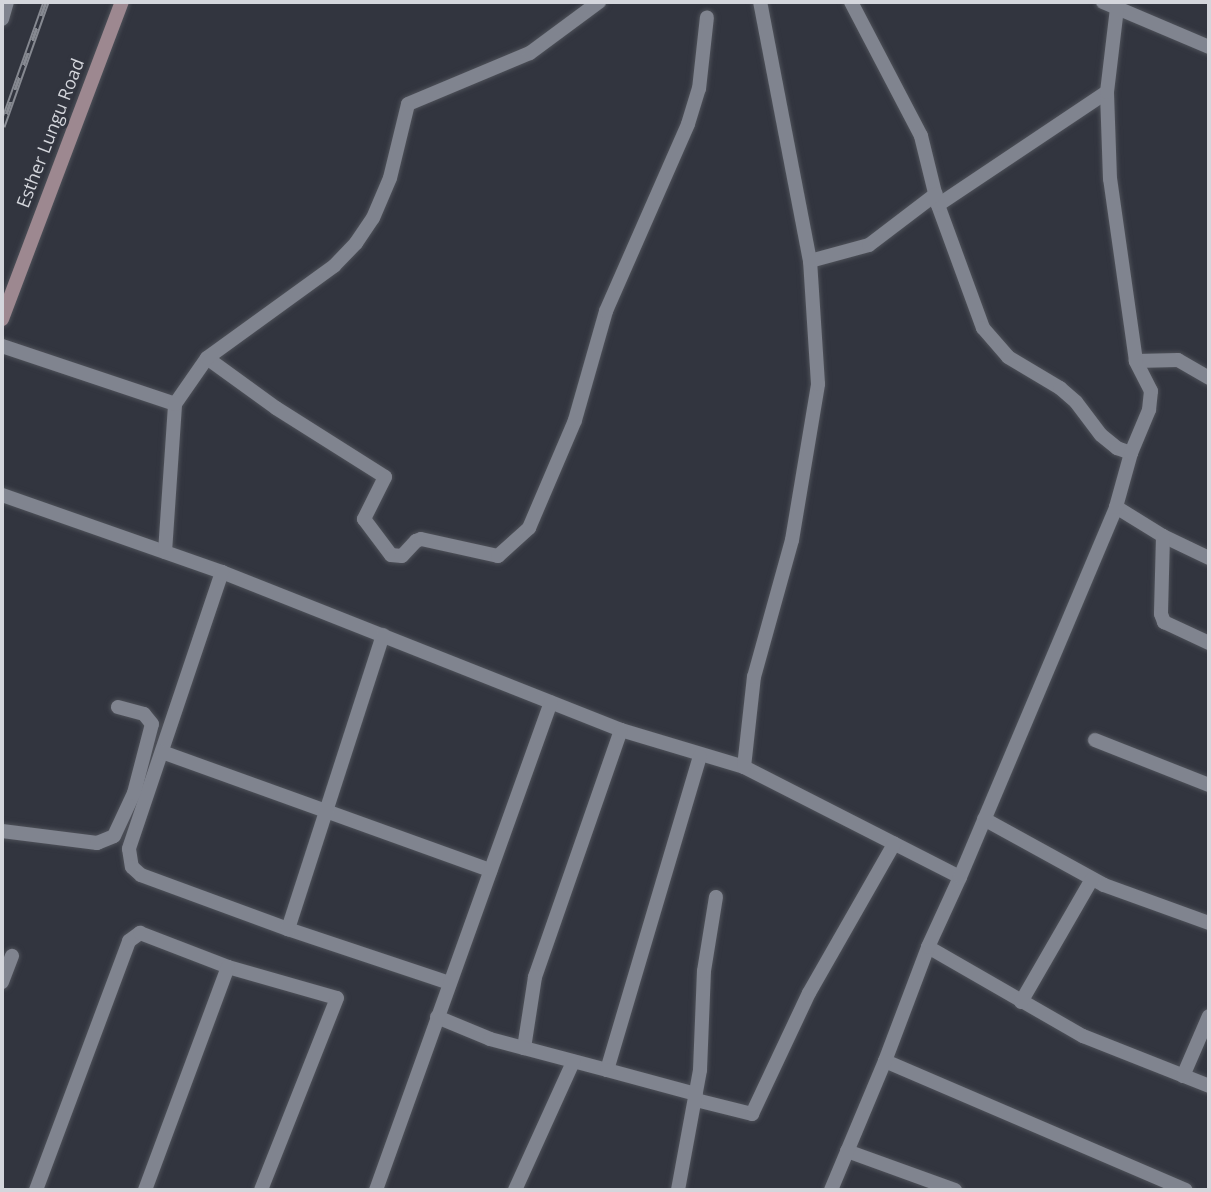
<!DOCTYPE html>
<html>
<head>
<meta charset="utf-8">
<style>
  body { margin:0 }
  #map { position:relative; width:1211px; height:1192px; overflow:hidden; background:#32353f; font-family:"Open Sans",sans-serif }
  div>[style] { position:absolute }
  .roads { filter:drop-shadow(0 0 2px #4e5159) drop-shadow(0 0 2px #4e5159) }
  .street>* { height:14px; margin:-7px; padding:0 7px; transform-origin:7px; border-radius:7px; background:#80848f }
  .secondary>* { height:14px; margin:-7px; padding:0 7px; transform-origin:7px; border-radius:7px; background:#9d8890 }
  .rail>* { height:7px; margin-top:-3.5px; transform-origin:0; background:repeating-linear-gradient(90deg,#32353f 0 13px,#868991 0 26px); box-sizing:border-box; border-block:2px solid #868991 }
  span { translate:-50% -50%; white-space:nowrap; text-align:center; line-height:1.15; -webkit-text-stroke:6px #32353f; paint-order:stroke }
  .street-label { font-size:18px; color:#d4d6dc }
  .frame { position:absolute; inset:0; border:4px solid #d4d6dc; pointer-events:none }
</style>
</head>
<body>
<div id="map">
  <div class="roads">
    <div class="street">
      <i style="left:851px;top:2px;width:151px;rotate:62.4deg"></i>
      <i style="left:921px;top:136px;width:71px;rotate:76.2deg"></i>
      <i style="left:938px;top:205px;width:131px;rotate:69.9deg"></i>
      <i style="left:983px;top:328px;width:38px;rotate:49deg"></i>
      <i style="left:1008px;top:357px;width:61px;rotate:30.8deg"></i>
      <i style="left:1060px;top:388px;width:21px;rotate:41deg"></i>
      <i style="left:1076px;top:402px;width:41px;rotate:52.9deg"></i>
      <i style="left:1101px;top:435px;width:21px;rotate:39deg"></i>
      <i style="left:1117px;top:448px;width:15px;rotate:20deg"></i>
      <i style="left:1103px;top:2px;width:115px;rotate:23deg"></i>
      <i style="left:2px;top:19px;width:18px;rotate:-74deg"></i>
      <i style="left:938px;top:205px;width:203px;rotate:-33.8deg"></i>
      <i style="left:810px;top:261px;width:61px;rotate:-15.2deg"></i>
      <i style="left:869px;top:245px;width:84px;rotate:-37.3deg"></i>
      <i style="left:2px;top:346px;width:182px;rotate:18.5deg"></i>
      <i style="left:207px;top:358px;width:85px;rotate:35.9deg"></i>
      <i style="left:276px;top:408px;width:129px;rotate:32.3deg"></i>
      <i style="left:385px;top:477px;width:47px;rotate:116.6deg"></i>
      <i style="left:364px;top:519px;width:45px;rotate:53.1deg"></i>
      <i style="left:391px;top:555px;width:11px;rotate:5deg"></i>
      <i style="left:402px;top:556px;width:21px;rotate:-47deg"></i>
      <i style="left:416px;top:541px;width:5px;rotate:-22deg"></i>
      <i style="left:421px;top:539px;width:79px;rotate:12.4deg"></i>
      <i style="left:498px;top:556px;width:42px;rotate:-42.1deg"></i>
      <i style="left:529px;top:528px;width:117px;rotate:-66.9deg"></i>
      <i style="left:575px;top:420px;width:113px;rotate:-74.1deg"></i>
      <i style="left:606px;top:311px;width:204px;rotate:-66.3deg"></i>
      <i style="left:688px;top:124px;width:37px;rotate:-73deg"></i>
      <i style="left:699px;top:89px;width:72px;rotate:-83.7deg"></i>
      <i style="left:1136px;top:361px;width:42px;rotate:-1.4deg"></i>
      <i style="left:1178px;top:360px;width:36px;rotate:30deg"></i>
      <i style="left:2px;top:495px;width:233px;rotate:19.3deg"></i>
      <i style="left:222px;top:572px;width:429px;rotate:21.6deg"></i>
      <i style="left:621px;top:730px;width:128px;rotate:16.7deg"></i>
      <i style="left:744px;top:767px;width:242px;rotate:27deg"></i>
      <i style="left:1116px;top:507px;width:55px;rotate:31.7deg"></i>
      <i style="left:1163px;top:536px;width:51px;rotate:25.6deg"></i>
      <i style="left:1163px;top:536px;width:78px;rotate:91.5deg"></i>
      <i style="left:1161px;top:614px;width:9px;rotate:69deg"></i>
      <i style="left:1164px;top:622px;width:50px;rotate:25deg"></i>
      <i style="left:165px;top:552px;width:148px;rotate:-86.1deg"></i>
      <i style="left:175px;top:404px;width:56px;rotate:-55.2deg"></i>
      <i style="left:207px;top:358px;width:157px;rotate:-35.9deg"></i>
      <i style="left:334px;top:266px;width:32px;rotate:-46deg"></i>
      <i style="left:356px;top:243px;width:30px;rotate:-56deg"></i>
      <i style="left:373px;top:218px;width:43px;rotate:-67deg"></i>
      <i style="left:390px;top:178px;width:76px;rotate:-76.3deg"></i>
      <i style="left:408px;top:104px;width:132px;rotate:-22.7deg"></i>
      <i style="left:530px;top:53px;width:86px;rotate:-36.5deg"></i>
      <i style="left:222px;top:572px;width:292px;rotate:108.6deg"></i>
      <i style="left:129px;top:849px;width:18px;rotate:81deg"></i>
      <i style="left:132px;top:867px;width:12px;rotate:42deg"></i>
      <i style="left:141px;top:875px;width:157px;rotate:20.2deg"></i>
      <i style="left:288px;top:929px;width:170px;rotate:18.5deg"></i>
      <i style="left:621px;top:730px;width:262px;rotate:109.2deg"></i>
      <i style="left:535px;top:977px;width:72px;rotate:98.8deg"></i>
      <i style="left:524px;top:1048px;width:86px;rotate:14.8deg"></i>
      <i style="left:607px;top:1070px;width:327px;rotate:-73.5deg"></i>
      <i style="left:1095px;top:740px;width:123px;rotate:21.5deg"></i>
      <i style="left:162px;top:752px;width:349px;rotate:19.8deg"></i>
      <i style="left:744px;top:767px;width:91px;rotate:-83.7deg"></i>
      <i style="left:754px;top:677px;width:142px;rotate:-74.5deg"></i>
      <i style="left:792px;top:540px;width:158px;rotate:-80.5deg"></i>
      <i style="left:818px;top:384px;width:123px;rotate:-93.7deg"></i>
      <i style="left:810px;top:261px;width:264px;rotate:-100.9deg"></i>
      <i style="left:984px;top:819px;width:137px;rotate:28.8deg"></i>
      <i style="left:1104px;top:885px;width:112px;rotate:19.9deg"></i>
      <i style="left:2px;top:831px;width:96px;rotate:7.2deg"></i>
      <i style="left:97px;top:843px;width:18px;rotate:-22deg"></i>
      <i style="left:114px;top:836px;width:47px;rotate:-65.1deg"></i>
      <i style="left:134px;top:793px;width:71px;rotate:-75.4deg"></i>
      <i style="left:152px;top:724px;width:13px;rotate:-129deg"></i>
      <i style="left:144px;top:714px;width:27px;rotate:-165deg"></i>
      <i style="left:288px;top:929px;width:309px;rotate:-72.1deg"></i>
      <i style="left:928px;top:947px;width:179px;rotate:29.9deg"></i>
      <i style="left:1083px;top:1036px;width:136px;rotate:21.6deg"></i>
      <i style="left:2px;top:982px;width:28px;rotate:-69deg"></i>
      <i style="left:1021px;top:1002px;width:142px;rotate:-60deg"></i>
      <i style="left:437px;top:1017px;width:57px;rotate:22.5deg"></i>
      <i style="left:490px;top:1039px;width:35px;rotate:15deg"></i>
      <i style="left:885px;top:1061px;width:327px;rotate:23.2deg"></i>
      <i style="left:607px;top:1070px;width:92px;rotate:15.1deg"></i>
      <i style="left:1183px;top:1076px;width:65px;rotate:-66.6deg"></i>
      <i style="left:696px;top:1100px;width:58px;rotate:14deg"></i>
      <i style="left:752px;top:1114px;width:134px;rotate:-64.8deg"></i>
      <i style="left:809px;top:993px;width:172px;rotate:-60.3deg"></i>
      <i style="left:847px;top:1151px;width:115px;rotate:19.9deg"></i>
      <i style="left:36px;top:1190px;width:266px;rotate:-69.5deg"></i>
      <i style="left:129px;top:941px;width:14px;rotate:-36deg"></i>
      <i style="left:140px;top:933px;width:94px;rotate:21.1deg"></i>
      <i style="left:228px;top:967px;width:113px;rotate:15.9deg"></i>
      <i style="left:337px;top:998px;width:206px;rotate:111.6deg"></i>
      <i style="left:145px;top:1190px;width:238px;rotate:-69.6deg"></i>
      <i style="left:376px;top:1190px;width:518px;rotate:-70.27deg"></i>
      <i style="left:515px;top:1190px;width:141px;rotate:-65.6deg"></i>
      <i style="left:678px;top:1190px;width:122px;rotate:-79.6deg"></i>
      <i style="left:700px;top:1070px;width:99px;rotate:-87.7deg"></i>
      <i style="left:704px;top:971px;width:75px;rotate:-80.8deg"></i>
      <i style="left:831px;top:1190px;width:140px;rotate:-67.3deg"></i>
      <i style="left:885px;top:1061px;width:122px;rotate:-69.3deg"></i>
      <i style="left:928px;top:947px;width:77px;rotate:-65.4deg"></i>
      <i style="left:960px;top:877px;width:402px;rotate:-67.1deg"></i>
      <i style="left:1116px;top:507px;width:56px;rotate:-74.5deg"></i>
      <i style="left:1131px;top:453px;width:47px;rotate:-67.3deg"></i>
      <i style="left:1149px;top:410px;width:19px;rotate:-84deg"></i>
      <i style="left:1151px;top:391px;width:34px;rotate:-117deg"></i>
      <i style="left:1136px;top:361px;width:184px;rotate:-98.1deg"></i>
      <i style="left:1110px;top:179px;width:87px;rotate:-92deg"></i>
      <i style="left:1107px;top:92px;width:85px;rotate:-83.2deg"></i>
    </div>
    <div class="secondary">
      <i style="left:2px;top:319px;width:339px;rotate:-69.3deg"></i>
    </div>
  </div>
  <div class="rail">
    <i style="left:2px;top:126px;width:132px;rotate:-70.5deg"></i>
  </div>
  <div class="street-label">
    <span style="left:50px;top:133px;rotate:-69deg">Esther Lungu Road</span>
  </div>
  <div class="frame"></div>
</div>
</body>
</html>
